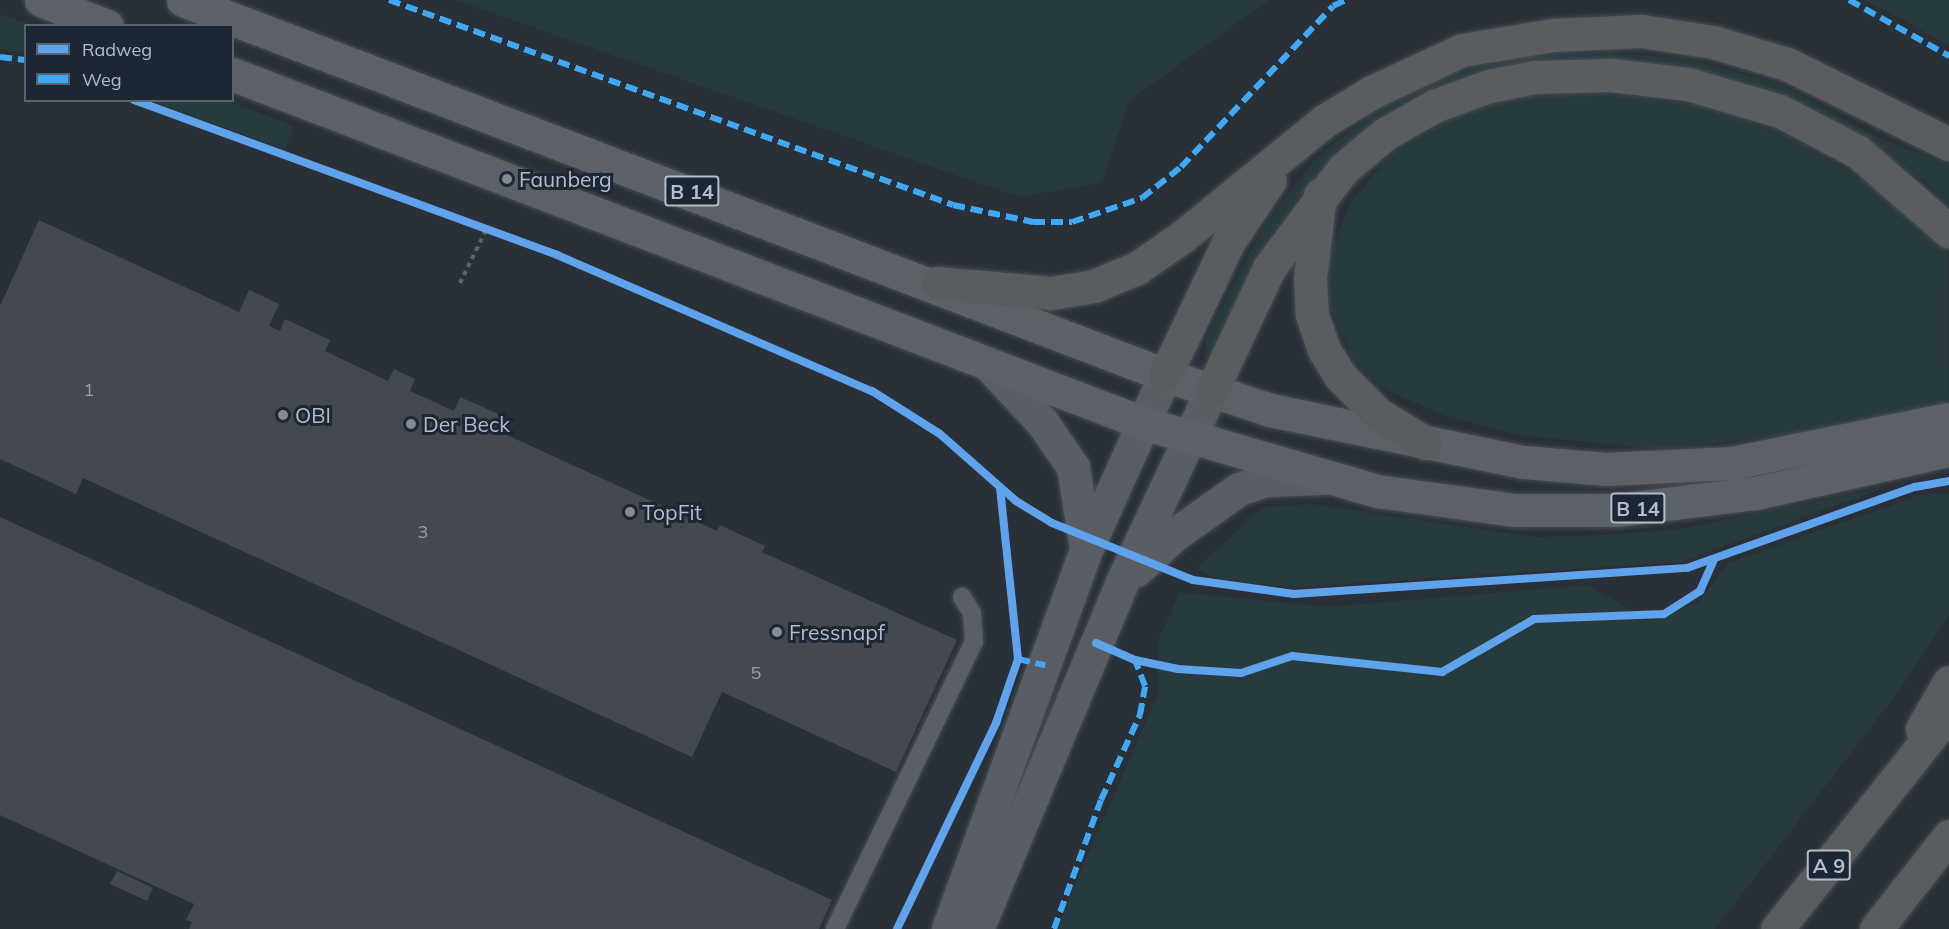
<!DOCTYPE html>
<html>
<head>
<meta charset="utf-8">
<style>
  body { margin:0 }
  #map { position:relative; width:1949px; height:929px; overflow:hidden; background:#2a3038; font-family:Mulish,sans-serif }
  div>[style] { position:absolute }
  .green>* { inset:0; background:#273a3e }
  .building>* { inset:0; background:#444950 }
  .path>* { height:4px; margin-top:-2px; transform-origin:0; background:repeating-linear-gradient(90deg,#5d636a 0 4.5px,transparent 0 9px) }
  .roads { filter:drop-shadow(0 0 2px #484c53) drop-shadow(0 0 2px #484c53) }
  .service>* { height:18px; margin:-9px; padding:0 9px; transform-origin:9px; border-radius:9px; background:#5a5e66 }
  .secondary>* { height:33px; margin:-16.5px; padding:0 16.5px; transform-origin:16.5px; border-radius:16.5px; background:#595d64 }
  .primary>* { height:33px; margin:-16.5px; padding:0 16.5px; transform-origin:16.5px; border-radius:16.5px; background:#5c6168 }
  .motorway>* { height:33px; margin:-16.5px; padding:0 16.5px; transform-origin:16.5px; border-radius:16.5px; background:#5a5d60 }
  .quiet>* { height:6px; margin-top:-3px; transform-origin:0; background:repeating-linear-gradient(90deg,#3fa9f5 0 12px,transparent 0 18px) }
  .cycleway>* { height:8px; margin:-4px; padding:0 4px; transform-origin:4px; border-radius:4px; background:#60a3ed }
  .dots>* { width:16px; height:16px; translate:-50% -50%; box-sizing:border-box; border:3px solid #1d2633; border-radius:50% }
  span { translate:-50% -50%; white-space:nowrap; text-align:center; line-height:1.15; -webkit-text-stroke:6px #1d2633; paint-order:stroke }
  .number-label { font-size:18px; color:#989fab }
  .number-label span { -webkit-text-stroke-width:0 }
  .shield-label span { padding:2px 4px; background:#1d2633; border:2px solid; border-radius:4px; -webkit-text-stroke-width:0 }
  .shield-label { font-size:20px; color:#b4bcc9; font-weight:700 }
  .poi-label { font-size:21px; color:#b4bcc9 }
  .left { translate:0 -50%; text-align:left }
  .legend { position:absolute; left:24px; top:24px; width:210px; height:78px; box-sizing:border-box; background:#1d2633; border:2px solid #59626f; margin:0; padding:8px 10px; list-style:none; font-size:18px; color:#b4bcc9 }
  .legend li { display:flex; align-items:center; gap:12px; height:30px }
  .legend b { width:30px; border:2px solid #59626f }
</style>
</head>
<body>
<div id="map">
  <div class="green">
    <i style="clip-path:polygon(455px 0,1269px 0,1130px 100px,1102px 183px,1019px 197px)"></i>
    <i style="clip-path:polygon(1864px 0,1949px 0,1949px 45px,1905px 21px)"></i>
    <i style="clip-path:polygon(0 14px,31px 25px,26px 26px,25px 53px,0 49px)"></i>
    <i style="clip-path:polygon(1556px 51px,1683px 58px,1781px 84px,1879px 138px,1949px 165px,1949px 207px,1924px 181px,1813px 112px,1761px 88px,1700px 70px,1566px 61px,1456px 80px,1382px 117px,1319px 172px,1269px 237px,1213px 354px,1204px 358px,1207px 336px,1263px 227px,1317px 157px,1387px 101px,1470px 66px)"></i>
    <i style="clip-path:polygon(1604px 94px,1694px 104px,1780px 132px,1874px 186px,1948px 248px,1949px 404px,1808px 433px,1656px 449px,1518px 435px,1444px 415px,1384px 389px,1353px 360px,1331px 309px,1328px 258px,1350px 204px,1390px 155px,1447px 119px,1516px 96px)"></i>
    <i style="clip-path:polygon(152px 101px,228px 101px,294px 126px,285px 150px)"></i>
    <i style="clip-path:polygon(1887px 487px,1680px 562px,1298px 587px,1223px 581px,1196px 569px,1263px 507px,1312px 504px,1535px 537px,1604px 535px,1680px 529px)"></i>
    <i style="clip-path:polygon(1926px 493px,1949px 495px,1949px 616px,1899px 691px,1715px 929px,1056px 929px,1158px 694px,1158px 641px,1180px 592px,1327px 607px,1588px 585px,1650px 622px,1699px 602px,1728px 563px)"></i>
  </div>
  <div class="building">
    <i style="clip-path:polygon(39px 220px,239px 312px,249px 290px,279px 304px,269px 326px,280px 331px,285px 319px,330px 340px,325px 351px,388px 381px,394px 369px,415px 379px,410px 391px,454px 411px,460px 397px,503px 416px,496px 430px,717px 531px,720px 525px,765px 546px,762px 552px,957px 640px,896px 772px,722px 692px,692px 757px,83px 478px,76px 494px,0 459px,0 306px)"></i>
    <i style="clip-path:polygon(0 517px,832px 900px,819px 929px,189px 929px,192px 922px,186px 920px,194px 904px,0 815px)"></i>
    <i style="clip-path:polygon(117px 871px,153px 888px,147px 901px,110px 884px)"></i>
  </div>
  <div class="path">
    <i style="left:460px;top:283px;width:59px;rotate:-63.9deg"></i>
  </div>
  <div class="roads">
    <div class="service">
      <i style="left:835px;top:929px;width:319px;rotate:-64.2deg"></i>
      <i style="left:974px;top:642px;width:29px;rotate:-94deg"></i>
      <i style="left:972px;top:613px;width:19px;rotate:-122deg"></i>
    </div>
    <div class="secondary">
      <i style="left:987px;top:363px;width:81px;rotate:47deg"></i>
      <i style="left:1042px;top:422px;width:55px;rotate:55.4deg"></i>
      <i style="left:1073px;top:467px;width:82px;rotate:80.9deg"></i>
      <i style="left:1136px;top:570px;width:52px;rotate:-42.6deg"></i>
      <i style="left:1174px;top:535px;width:80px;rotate:-35.3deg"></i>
      <i style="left:1239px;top:489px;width:28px;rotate:-19deg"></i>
      <i style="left:1265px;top:480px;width:59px;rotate:-1.9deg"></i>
      <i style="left:948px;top:929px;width:403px;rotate:-70deg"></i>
      <i style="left:1086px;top:550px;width:192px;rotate:-65.7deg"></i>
      <i style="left:977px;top:929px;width:374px;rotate:-67.3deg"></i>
      <i style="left:1121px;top:584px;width:212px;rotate:-64.9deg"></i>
    </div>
    <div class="primary">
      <i style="left:41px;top:0;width:71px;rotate:21.5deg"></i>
      <i style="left:183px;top:0;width:1051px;rotate:20.9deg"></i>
      <i style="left:1165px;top:375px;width:111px;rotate:18.4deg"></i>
      <i style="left:1270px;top:410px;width:259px;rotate:11.6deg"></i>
      <i style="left:1524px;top:462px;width:82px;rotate:4.9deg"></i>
      <i style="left:1606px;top:469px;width:126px;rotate:-2.7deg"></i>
      <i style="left:1732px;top:463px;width:221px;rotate:-11.5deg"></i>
      <i style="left:232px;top:74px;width:976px;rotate:20.96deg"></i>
      <i style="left:1143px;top:423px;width:244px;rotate:16.2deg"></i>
      <i style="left:1377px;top:491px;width:138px;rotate:7.9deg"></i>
      <i style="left:1514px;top:510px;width:103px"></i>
      <i style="left:1617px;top:510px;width:140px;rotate:-7deg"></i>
      <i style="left:1756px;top:493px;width:198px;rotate:-12.6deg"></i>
    </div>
    <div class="motorway">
      <i style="left:1320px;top:195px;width:85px;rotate:96.8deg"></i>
      <i style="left:1310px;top:279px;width:36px;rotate:87deg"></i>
      <i style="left:1312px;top:315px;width:37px;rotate:71deg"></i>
      <i style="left:1324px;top:350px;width:31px;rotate:58deg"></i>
      <i style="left:1340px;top:376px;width:54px;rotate:45deg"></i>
      <i style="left:1378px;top:414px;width:55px;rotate:31.7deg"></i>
      <i style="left:937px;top:283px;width:114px;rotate:5deg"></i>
      <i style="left:1051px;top:293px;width:44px;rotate:-9.2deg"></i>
      <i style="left:1094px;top:286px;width:47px;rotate:-22.7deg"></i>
      <i style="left:1137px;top:268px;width:55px;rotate:-34.6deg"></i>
      <i style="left:1182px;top:237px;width:183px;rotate:-39.2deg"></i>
      <i style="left:1324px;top:121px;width:56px;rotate:-31.1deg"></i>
      <i style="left:1372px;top:92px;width:99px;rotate:-25deg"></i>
      <i style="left:1462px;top:50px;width:92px;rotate:-9.4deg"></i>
      <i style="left:1553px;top:35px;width:88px;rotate:-2.6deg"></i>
      <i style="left:1641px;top:31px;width:73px;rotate:8.7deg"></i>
      <i style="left:1713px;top:42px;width:77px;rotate:16.6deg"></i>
      <i style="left:1787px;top:64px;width:181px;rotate:26.3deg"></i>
      <i style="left:1165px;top:375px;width:148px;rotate:-64.5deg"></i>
      <i style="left:1229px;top:241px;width:73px;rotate:-56.1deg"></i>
      <i style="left:1211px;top:392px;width:137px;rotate:-64.9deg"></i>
      <i style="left:1269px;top:268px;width:124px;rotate:-53.2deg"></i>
      <i style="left:1343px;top:169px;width:55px;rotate:-39.8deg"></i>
      <i style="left:1385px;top:134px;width:56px;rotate:-29.7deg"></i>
      <i style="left:1434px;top:106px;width:59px;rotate:-20deg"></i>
      <i style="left:1489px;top:86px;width:47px;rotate:-11.1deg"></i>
      <i style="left:1535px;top:77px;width:76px;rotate:-1.5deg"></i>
      <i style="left:1611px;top:75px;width:78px;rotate:6.7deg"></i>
      <i style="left:1688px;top:84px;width:96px;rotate:16.4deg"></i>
      <i style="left:1780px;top:111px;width:88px;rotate:27.7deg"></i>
      <i style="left:1858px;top:152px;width:121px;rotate:41deg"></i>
      <i style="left:1922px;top:729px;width:54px;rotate:-60.1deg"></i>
      <i style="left:1777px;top:929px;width:276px;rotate:-51.5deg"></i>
      <i style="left:1876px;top:929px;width:118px;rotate:-51.9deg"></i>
    </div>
  </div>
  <div class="quiet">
    <i style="left:389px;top:0;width:600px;rotate:19.97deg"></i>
    <i style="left:953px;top:205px;width:82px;rotate:12deg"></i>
    <i style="left:1033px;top:222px;width:39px"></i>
    <i style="left:1072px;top:222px;width:74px;rotate:-18.9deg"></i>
    <i style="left:1142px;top:198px;width:50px;rotate:-38.5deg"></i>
    <i style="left:1181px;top:167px;width:221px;rotate:-46.6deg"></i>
    <i style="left:1333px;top:6px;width:14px;rotate:-25deg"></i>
    <i style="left:1849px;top:0;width:115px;rotate:29.2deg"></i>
    <i style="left:0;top:57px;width:26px;rotate:7deg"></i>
    <i style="left:1018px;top:659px;width:28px;rotate:13deg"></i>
    <i style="left:1054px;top:929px;width:137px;rotate:-70deg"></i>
    <i style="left:1101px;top:800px;width:94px;rotate:-65.4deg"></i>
    <i style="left:1140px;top:715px;width:29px;rotate:-80deg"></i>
    <i style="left:1145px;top:686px;width:28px;rotate:-111deg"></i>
  </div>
  <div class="cycleway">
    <i style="left:134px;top:100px;width:451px;rotate:20.1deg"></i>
    <i style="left:557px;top:255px;width:343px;rotate:23.4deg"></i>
    <i style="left:872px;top:391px;width:80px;rotate:32.3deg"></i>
    <i style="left:940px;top:434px;width:101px;rotate:41.4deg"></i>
    <i style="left:1016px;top:501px;width:42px;rotate:31.4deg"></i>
    <i style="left:1052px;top:523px;width:152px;rotate:22deg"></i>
    <i style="left:1193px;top:580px;width:102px;rotate:7.9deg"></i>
    <i style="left:1294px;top:594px;width:394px;rotate:-3.8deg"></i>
    <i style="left:1687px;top:568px;width:242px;rotate:-19.6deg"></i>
    <i style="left:1915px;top:487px;width:35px;rotate:-10deg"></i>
    <i style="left:1096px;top:643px;width:43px;rotate:23.6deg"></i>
    <i style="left:1135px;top:660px;width:44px;rotate:11.8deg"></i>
    <i style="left:1178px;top:669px;width:63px;rotate:3.6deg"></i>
    <i style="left:1241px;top:673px;width:54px;rotate:-18.4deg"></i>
    <i style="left:1292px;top:656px;width:151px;rotate:6.1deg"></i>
    <i style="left:1442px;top:672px;width:106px;rotate:-29.9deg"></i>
    <i style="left:1534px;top:619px;width:130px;rotate:-2.2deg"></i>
    <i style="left:1664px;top:614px;width:43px;rotate:-32.6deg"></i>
    <i style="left:1700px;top:591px;width:35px;rotate:-66deg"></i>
    <i style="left:897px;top:929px;width:229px;rotate:-64.3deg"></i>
    <i style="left:996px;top:723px;width:68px;rotate:-71deg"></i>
    <i style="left:1018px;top:659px;width:173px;rotate:-96deg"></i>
  </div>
  <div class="dots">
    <i style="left:507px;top:179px;background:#848b96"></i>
    <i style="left:283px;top:415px;background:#848b96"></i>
    <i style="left:411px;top:424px;background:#848b96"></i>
    <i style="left:630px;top:512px;background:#848b96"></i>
    <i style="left:777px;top:632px;background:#848b96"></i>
  </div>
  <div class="number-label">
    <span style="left:89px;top:390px">1</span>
    <span style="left:423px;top:532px">3</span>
    <span style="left:756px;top:673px">5</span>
  </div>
  <div class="shield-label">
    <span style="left:692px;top:191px">B 14</span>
    <span style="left:1638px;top:508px">B 14</span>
    <span style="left:1829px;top:865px">A 9</span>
  </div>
  <div class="poi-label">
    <span class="left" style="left:519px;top:179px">Faunberg</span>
    <span class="left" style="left:295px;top:415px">OBI</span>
    <span class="left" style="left:423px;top:424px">Der Beck</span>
    <span class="left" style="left:642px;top:512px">TopFit</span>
    <span class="left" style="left:789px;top:632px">Fressnapf</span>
  </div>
  <ul class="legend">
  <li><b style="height:8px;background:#60a3ed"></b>Radweg</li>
  <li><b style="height:8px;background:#3fa9f5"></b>Weg</li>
  </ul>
</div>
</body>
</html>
